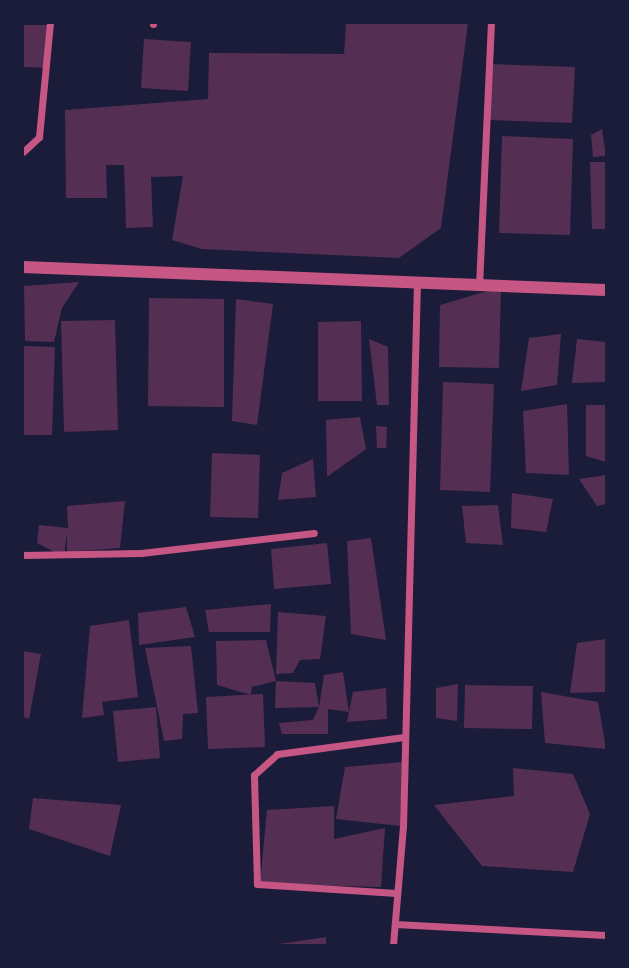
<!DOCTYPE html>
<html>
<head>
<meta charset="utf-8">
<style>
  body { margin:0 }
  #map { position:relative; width:629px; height:968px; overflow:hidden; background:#1b1b3a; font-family:"Titillium Web",sans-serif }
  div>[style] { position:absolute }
  .building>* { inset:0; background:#542f53 }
  .minor>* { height:7px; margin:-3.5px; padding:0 3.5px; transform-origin:3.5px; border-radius:3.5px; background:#c65784 }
  .tertiary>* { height:12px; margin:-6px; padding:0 6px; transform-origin:6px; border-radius:6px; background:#c65784 }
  span { translate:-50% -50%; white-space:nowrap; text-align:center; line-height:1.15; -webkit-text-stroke:7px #1b1b3a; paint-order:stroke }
  .frame { position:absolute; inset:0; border:24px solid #1b1b3a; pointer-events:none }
</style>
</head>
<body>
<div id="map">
  <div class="building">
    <i style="clip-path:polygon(346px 23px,468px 23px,441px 228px,399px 258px,202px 249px,172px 240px,183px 176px,151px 177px,153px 227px,126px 228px,124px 165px,106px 165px,107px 198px,66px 198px,65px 110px,208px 99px,209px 53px,344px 54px)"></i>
    <i style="clip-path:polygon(23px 25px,49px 25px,48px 68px,23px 67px)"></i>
    <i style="clip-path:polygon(144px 39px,191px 42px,188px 91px,141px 88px)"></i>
    <i style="clip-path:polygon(490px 64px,575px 67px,572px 123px,488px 120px)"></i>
    <i style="clip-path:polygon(602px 129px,606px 156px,593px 157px,591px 135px)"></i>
    <i style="clip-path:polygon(502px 136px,573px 139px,570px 235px,499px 233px)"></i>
    <i style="clip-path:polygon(590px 162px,606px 162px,606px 229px,592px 229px)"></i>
    <i style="clip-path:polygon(79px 282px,62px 308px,54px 342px,25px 341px,24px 286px)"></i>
    <i style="clip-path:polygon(501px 287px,499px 368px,439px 367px,440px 305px)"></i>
    <i style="clip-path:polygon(149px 298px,224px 299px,224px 407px,148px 406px)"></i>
    <i style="clip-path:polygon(236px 299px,273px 304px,257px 425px,232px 421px)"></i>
    <i style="clip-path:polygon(115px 320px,118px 430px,64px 432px,61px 321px)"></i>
    <i style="clip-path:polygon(361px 321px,362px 401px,318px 401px,318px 322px)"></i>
    <i style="clip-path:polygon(561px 334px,557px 385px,521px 391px,529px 338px)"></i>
    <i style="clip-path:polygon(369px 339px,388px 347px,389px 405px,377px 405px)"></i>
    <i style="clip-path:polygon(577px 339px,606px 342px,606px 382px,572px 383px)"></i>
    <i style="clip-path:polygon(23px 346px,55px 347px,52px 435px,23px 435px)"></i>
    <i style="clip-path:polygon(443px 382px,494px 384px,490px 492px,440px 490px)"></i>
    <i style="clip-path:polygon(567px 404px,569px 475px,526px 473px,523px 411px)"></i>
    <i style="clip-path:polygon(586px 405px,606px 405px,606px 462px,586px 456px)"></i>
    <i style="clip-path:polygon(360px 417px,366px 449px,327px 477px,326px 420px)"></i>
    <i style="clip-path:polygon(376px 426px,387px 427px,386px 448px,377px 448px)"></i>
    <i style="clip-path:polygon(212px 453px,260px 455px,258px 518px,210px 517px)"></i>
    <i style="clip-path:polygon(313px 459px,316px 497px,278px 500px,282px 473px)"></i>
    <i style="clip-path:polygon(606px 475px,606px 504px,597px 506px,579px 479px)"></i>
    <i style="clip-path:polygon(512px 493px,553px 499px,546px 532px,511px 528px)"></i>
    <i style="clip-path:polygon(125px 501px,120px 548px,67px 552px,67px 532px,64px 557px,37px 543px,39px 525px,68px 528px,67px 506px)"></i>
    <i style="clip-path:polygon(498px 505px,503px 545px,466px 543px,462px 506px)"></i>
    <i style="clip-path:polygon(371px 538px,386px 640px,351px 634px,347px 541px)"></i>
    <i style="clip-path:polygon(327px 543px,331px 584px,274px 589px,271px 549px)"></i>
    <i style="clip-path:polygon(271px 604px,270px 632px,209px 632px,205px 610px)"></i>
    <i style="clip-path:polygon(186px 607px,195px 637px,139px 645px,138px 613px)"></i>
    <i style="clip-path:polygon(278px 612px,326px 616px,320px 659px,300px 660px,293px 673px,276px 674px)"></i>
    <i style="clip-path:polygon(129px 620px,138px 697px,102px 702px,104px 715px,82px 718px,90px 626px)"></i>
    <i style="clip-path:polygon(606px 639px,606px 692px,570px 693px,577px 643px)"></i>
    <i style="clip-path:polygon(266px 640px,276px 681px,315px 683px,319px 707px,324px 675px,343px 672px,349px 712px,328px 709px,328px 734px,282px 734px,279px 723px,313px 720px,319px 707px,275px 708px,276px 681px,252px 687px,251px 695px,217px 685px,216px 641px)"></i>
    <i style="clip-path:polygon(191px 646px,198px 713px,183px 714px,182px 739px,164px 741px,145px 648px)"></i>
    <i style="clip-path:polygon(23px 651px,41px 654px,29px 719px,23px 717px)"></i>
    <i style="clip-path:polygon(458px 684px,457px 721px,436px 718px,436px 688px)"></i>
    <i style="clip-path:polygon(465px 685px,533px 686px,532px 729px,464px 728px)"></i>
    <i style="clip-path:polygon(386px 688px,387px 719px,347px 722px,353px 692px)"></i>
    <i style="clip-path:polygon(541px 692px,598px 702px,606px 749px,545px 743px)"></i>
    <i style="clip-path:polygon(263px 694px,265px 747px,208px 749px,206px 697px)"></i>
    <i style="clip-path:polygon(156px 707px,160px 758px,118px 762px,113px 711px)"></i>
    <i style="clip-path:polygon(402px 762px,400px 826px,336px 819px,345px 767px)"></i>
    <i style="clip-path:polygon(513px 768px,573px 774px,590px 814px,573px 872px,482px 866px,434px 805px,514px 796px)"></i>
    <i style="clip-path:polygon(33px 798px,121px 805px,110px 856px,29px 829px)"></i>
    <i style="clip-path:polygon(334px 806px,334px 839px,385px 828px,381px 887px,260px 884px,267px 810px)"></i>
    <i style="clip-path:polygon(326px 937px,326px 945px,279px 945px,279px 944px)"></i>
  </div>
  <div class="minor">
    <i style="left:153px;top:24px;width:1px;rotate:-90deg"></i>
    <i style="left:23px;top:152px;width:22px;rotate:-43deg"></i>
    <i style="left:39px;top:137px;width:115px;rotate:-84.5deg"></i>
    <i style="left:479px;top:286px;width:263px;rotate:-87.4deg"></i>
    <i style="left:23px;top:555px;width:118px;rotate:-1deg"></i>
    <i style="left:141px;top:553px;width:174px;rotate:-6.6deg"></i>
    <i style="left:396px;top:893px;width:139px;rotate:-176.3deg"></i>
    <i style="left:257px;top:884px;width:109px;rotate:-91.6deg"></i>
    <i style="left:254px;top:775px;width:31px;rotate:-42deg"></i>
    <i style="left:277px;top:754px;width:128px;rotate:-7.6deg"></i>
    <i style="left:395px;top:924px;width:211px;rotate:3deg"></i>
    <i style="left:393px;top:945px;width:118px;rotate:-85.2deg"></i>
    <i style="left:403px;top:827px;width:545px;rotate:-88.53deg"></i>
  </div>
  <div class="tertiary">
    <i style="left:23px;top:267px;width:583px;rotate:2.26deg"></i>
  </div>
  <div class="frame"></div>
</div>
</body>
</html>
